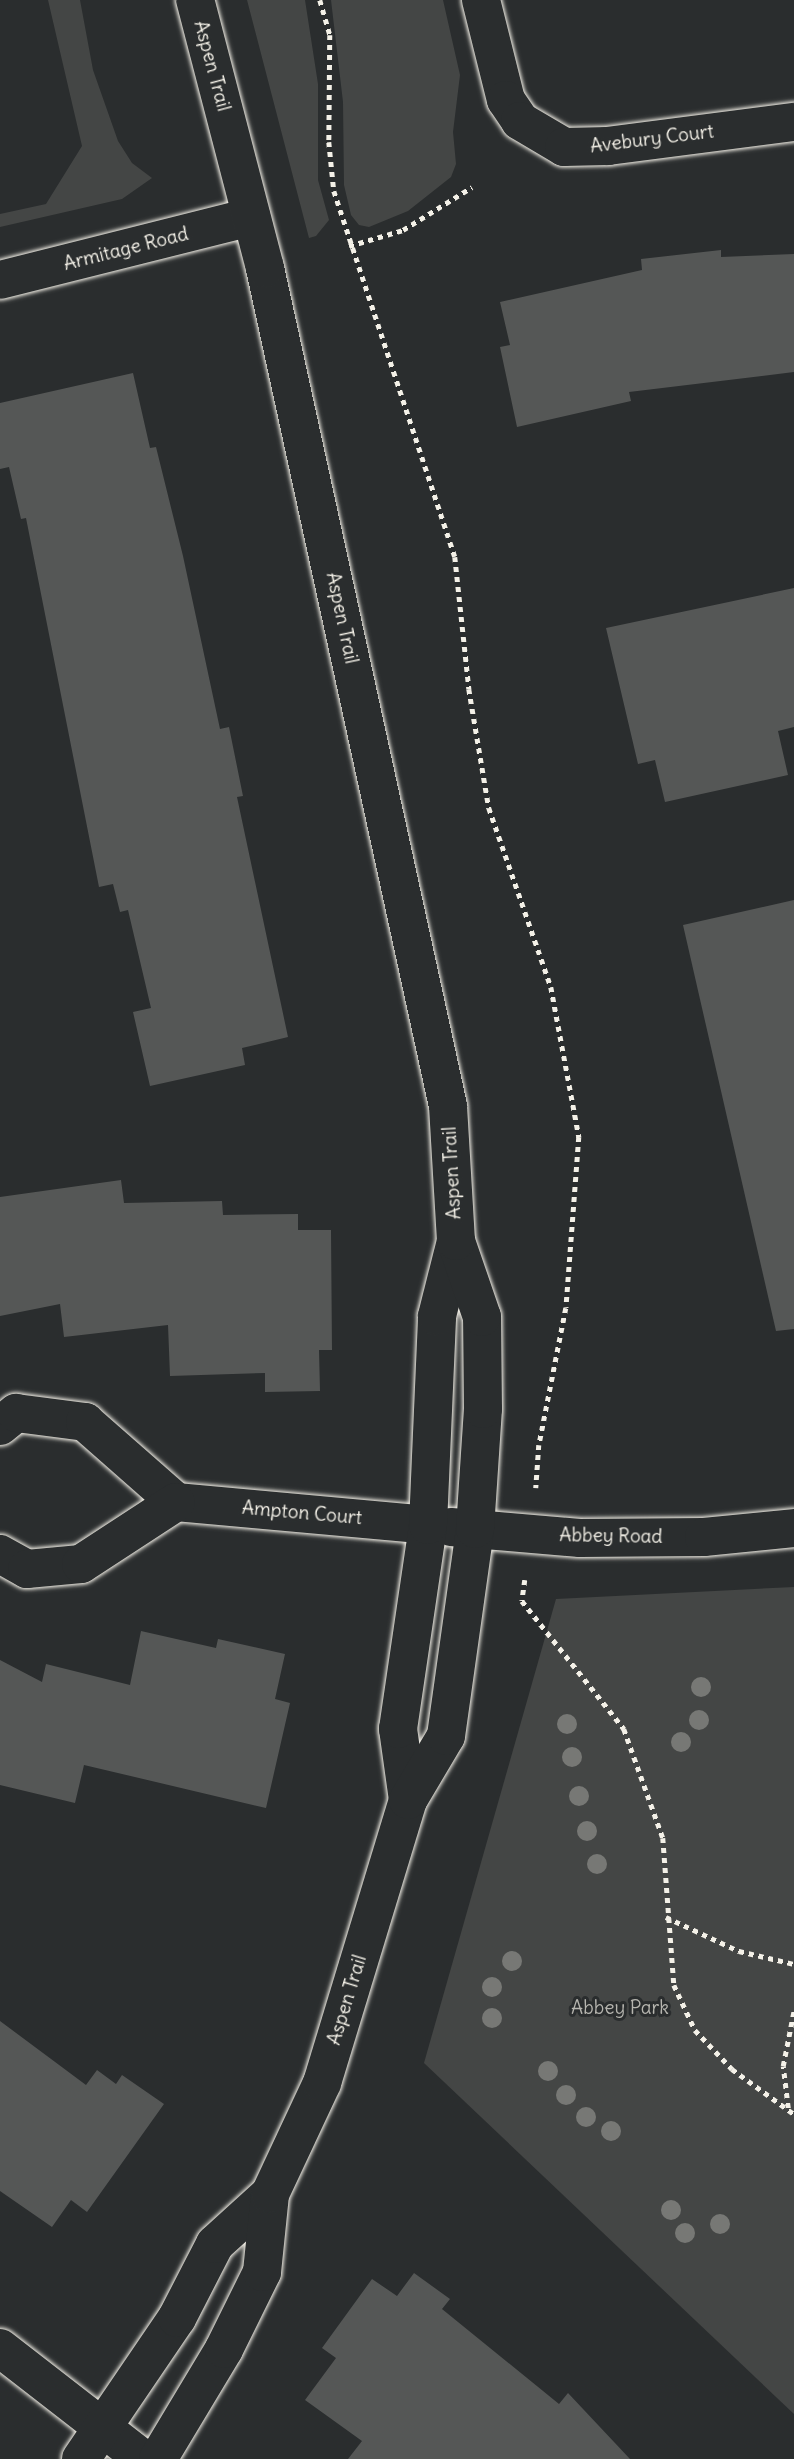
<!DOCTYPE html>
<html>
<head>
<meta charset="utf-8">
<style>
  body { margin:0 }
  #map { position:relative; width:794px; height:2459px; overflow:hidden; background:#2a2d2e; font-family:Delius,sans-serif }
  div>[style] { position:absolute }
  .green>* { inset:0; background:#444645 }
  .building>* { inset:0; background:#555756 }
  .path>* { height:4.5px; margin-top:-2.25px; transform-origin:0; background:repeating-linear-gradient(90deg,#f4f1e8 0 5px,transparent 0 10px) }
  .roads { filter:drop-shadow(0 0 2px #f4f1e8) drop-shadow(0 0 2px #f4f1e8) }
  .minor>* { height:38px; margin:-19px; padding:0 19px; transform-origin:19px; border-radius:19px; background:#2a2d2e }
  .tertiary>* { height:38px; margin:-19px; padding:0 19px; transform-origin:19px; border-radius:19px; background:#2a2d2e }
  .trees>* { width:20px; height:20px; margin:-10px; border-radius:50%; background:#777875 }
  span { translate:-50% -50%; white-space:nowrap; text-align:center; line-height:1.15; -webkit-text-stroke:6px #2a2d2e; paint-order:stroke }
  .street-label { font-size:19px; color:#f4f1e8 }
  .park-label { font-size:19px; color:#b6b5af }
</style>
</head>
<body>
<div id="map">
  <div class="green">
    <i style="clip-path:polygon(48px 0,80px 0,93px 70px,118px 141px,132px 163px,152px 178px,122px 199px,0 227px,0 214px,46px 204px,82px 146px)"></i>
    <i style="clip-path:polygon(247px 0,305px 0,318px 84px,318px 180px,329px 220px,316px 236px,309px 238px)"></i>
    <i style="clip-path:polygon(331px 0,443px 0,460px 75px,453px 132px,456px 164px,451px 177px,408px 211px,369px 227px,359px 225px,351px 215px,344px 185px,343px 102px)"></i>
    <i style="clip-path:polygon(794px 1587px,794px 2414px,424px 2063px,556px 1599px)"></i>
  </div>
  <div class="building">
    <i style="clip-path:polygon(721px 250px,721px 257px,794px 254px,794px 372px,629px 392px,631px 401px,517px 427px,500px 347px,510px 345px,500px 302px,642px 270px,641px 259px)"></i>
    <i style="clip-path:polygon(133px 373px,150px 448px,156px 447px,183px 556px,220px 729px,229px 727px,243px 796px,237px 797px,288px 1037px,242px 1048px,245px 1065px,150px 1086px,133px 1012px,151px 1008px,128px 910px,120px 912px,113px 884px,99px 887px,26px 518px,21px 519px,9px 467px,0 469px,0 403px)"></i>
    <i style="clip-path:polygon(794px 588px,794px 727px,778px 731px,788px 775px,665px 802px,655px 760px,638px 764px,606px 628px)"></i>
    <i style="clip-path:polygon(794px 900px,794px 1329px,776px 1331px,683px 925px)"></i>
    <i style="clip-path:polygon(121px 1180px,124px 1203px,222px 1201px,223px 1215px,298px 1214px,298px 1230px,331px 1230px,332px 1350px,319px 1350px,320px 1391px,265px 1392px,265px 1373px,170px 1376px,168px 1325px,64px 1337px,60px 1304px,0 1316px,0 1197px)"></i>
    <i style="clip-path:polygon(141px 1631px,216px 1648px,218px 1639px,285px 1654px,275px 1699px,290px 1703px,266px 1808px,84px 1765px,75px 1803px,0 1785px,0 1660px,42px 1682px,46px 1664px,130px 1685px)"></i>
    <i style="clip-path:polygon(0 2021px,86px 2085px,97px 2070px,116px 2084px,122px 2075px,164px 2104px,87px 2212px,71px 2200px,52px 2227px,0 2191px)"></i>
    <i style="clip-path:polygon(414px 2273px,450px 2299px,442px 2309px,559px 2404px,568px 2393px,630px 2459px,348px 2459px,362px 2441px,305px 2400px,336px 2358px,322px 2348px,372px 2279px,397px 2296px)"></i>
  </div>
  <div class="path">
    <i style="left:320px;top:0;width:36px;rotate:74deg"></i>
    <i style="left:330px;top:35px;width:107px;rotate:90.5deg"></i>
    <i style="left:329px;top:142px;width:49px;rotate:84.2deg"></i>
    <i style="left:334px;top:191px;width:385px;rotate:71.7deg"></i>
    <i style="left:455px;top:557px;width:133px;rotate:83.9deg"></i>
    <i style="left:469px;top:689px;width:121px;rotate:80.5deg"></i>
    <i style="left:489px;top:808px;width:189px;rotate:70.9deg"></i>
    <i style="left:551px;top:987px;width:153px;rotate:79.4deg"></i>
    <i style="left:579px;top:1137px;width:171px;rotate:94.3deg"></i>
    <i style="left:566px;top:1308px;width:140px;rotate:101.1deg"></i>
    <i style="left:539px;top:1445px;width:43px;rotate:94deg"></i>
    <i style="left:349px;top:246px;width:56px;rotate:-16.5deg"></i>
    <i style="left:403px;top:230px;width:81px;rotate:-31.9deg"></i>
    <i style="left:525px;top:1580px;width:21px;rotate:98deg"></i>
    <i style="left:522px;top:1601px;width:164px;rotate:51.4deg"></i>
    <i style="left:624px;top:1729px;width:116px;rotate:70.3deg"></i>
    <i style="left:663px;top:1838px;width:147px;rotate:85.7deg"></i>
    <i style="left:674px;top:1985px;width:50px;rotate:65deg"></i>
    <i style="left:695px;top:2030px;width:54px;rotate:46.5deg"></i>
    <i style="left:732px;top:2069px;width:77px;rotate:36deg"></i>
    <i style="left:666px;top:1917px;width:81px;rotate:25deg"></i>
    <i style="left:739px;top:1951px;width:57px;rotate:13.3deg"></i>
    <i style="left:788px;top:2108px;width:42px;rotate:-96.8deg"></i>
    <i style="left:783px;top:2066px;width:57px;rotate:-78.9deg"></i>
  </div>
  <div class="roads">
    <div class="minor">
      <i style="left:481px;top:0;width:103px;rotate:76deg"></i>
      <i style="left:506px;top:100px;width:25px;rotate:56deg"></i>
      <i style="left:520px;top:121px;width:51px;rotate:30.6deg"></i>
      <i style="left:564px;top:147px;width:44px;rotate:-1.3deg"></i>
      <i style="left:608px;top:146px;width:188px;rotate:-7.4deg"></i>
      <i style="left:0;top:280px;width:259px;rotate:-14.1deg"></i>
      <i style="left:0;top:1426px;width:21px;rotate:-39deg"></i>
      <i style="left:16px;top:1413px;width:70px;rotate:7.4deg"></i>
      <i style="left:85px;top:1422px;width:121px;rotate:41.3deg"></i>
      <i style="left:176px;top:1502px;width:253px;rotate:5.2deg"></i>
      <i style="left:0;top:1554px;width:31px;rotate:29deg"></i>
      <i style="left:27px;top:1569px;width:54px;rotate:-5.3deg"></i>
      <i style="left:81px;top:1564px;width:113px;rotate:-33.1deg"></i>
      <i style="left:0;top:2348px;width:181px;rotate:37.8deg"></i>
    </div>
    <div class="tertiary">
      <i style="left:451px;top:1527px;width:129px;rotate:4.9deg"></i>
      <i style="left:580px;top:1538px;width:124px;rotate:-0.5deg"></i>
      <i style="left:704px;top:1537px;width:90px;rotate:-5.7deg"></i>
      <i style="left:408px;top:1800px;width:72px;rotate:-98deg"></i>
      <i style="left:398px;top:1729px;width:206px;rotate:-81.6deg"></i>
      <i style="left:428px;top:1525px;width:209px;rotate:-87.5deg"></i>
      <i style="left:437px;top:1316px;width:77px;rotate:-75.8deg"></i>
      <i style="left:81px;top:2459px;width:171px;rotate:-55.8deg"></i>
      <i style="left:177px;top:2318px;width:83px;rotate:-62.8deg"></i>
      <i style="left:215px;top:2244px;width:74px;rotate:-42.3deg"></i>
      <i style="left:158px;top:2459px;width:128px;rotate:-59deg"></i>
      <i style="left:224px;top:2349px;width:86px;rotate:-63.7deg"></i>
      <i style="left:262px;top:2272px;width:78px;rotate:-84.1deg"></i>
      <i style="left:270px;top:2194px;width:123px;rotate:-64.9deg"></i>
      <i style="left:322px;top:2083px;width:296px;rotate:-73.1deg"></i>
      <i style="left:408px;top:1800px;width:74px;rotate:-59.3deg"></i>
      <i style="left:446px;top:1736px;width:209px;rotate:-82deg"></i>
      <i style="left:475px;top:1529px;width:120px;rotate:-86.2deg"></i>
      <i style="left:483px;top:1409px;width:92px;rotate:-90.6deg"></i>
      <i style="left:482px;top:1317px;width:80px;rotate:-108.9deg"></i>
      <i style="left:456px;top:1241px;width:135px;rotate:-93.4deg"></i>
      <i style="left:448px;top:1106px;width:858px;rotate:-102.32deg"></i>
      <i style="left:265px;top:268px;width:277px;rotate:-104.6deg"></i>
    </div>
  </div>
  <div class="trees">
    <i style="left:701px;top:1687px"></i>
    <i style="left:699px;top:1720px"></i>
    <i style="left:567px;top:1724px"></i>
    <i style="left:681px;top:1742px"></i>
    <i style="left:572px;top:1757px"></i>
    <i style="left:579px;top:1796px"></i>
    <i style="left:587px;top:1831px"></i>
    <i style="left:597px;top:1864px"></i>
    <i style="left:512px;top:1961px"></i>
    <i style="left:492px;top:1987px"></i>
    <i style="left:492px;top:2018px"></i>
    <i style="left:548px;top:2071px"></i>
    <i style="left:566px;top:2095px"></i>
    <i style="left:586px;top:2117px"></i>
    <i style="left:611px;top:2131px"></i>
    <i style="left:671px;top:2210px"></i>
    <i style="left:720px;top:2224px"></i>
    <i style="left:685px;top:2233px"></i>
  </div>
  <div class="street-label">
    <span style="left:212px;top:66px;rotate:75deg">Aspen Trail</span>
    <span style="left:652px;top:139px;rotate:-7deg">Avebury Court</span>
    <span style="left:126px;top:249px;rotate:-14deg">Armitage Road</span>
    <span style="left:342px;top:618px;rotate:78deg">Aspen Trail</span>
    <span style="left:452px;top:1173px;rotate:-93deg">Aspen Trail</span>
    <span style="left:302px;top:1513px;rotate:5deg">Ampton Court</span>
    <span style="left:611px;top:1536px;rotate:1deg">Abbey Road</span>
    <span style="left:347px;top:2000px;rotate:-73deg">Aspen Trail</span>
  </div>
  <div class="park-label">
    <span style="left:620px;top:2008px">Abbey Park</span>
  </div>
</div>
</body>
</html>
